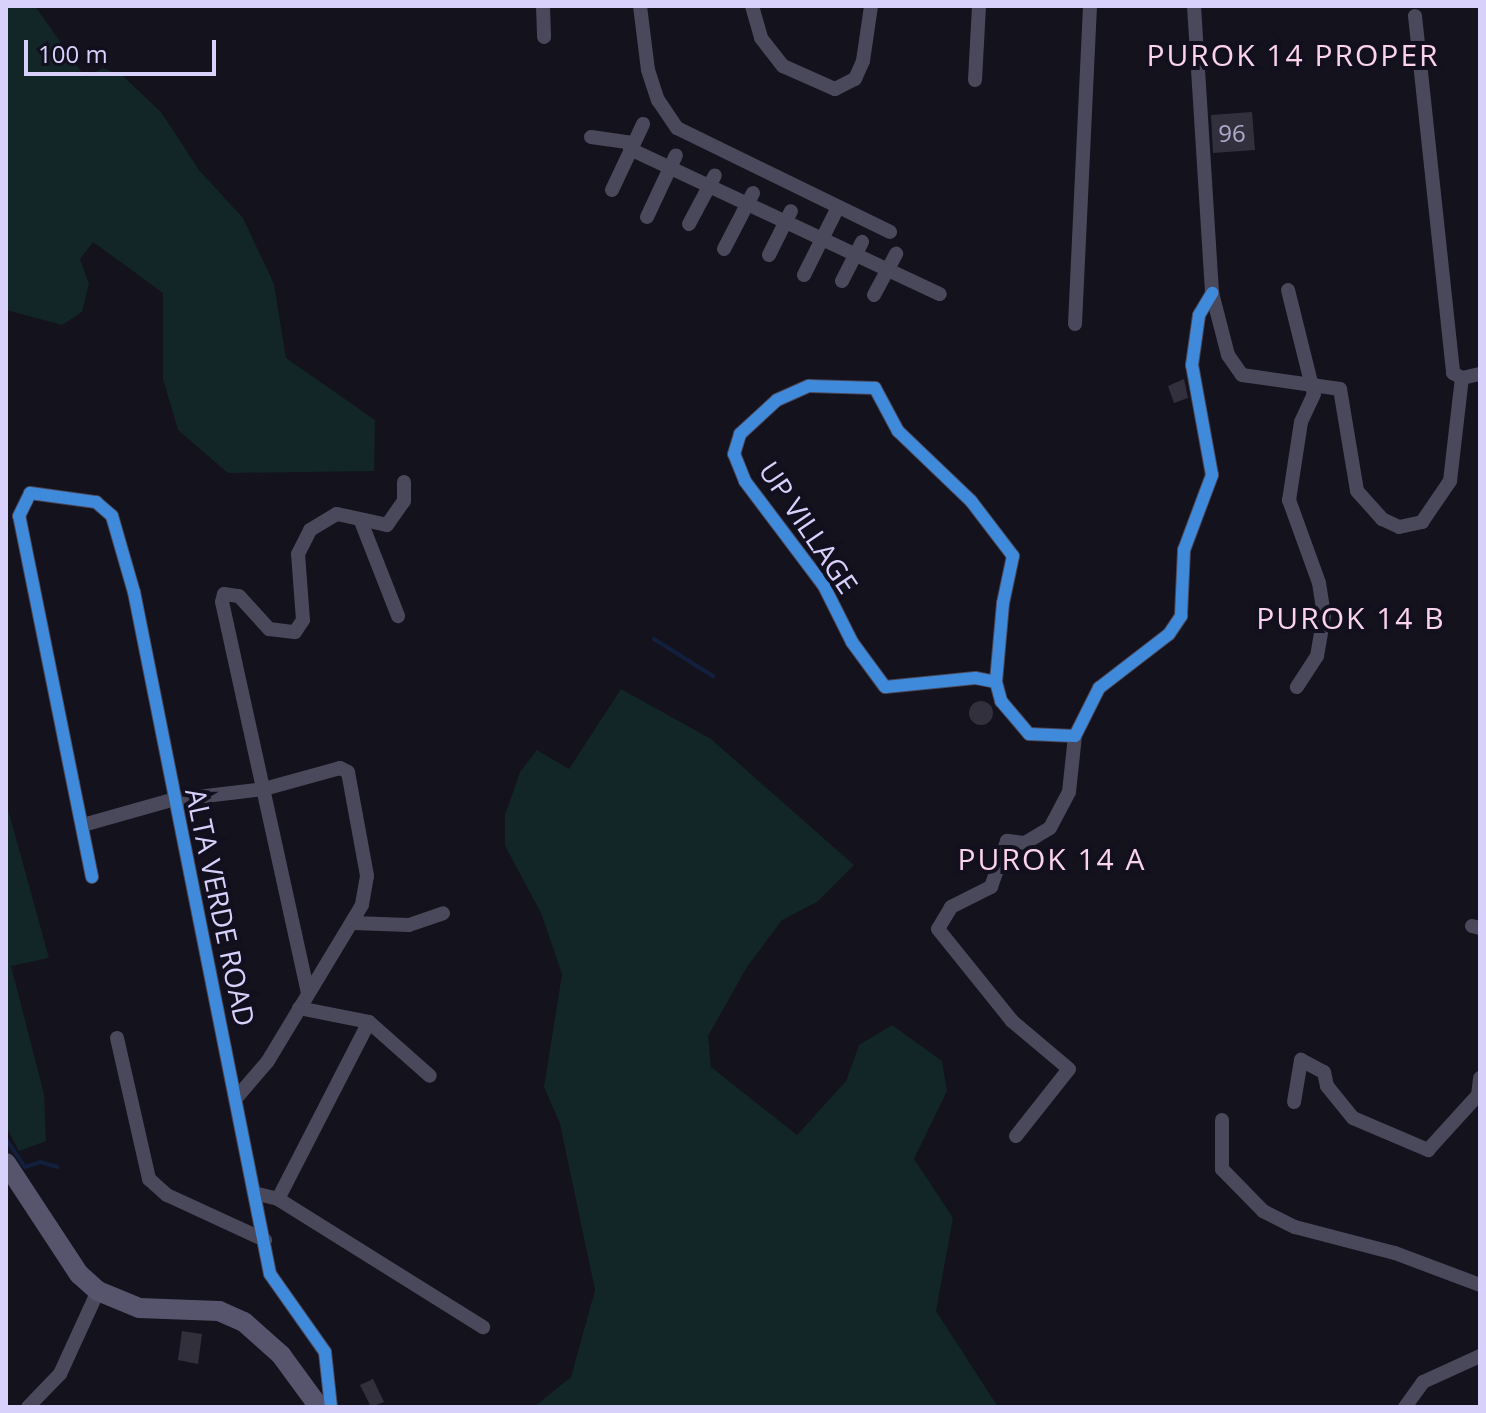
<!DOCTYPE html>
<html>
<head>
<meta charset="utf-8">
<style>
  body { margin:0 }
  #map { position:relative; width:1486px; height:1413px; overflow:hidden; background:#14121c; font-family:"Open Sans",sans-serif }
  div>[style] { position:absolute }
  .green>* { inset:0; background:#122527 }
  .stream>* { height:4px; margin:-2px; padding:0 2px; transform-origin:2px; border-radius:2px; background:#12203d }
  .building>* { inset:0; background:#33303e }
  .round { border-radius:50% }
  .street>* { height:14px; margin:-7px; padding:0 7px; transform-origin:7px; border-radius:7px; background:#4a485b }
  .secondary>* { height:20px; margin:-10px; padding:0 10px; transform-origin:10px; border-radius:10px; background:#57556e }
  .cycleway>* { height:12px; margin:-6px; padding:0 6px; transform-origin:6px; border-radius:6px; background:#408adc }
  span { translate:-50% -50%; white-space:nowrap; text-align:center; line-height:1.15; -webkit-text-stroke:8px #120f1f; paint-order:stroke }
  .number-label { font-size:24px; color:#afa9cc }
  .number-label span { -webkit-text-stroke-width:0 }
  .street-label { font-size:28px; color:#d8d1fb }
  .neighbourhood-label { font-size:30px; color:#fbd3ea; letter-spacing:2px }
  .frame { position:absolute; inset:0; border:8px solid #d8d1fb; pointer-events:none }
  .scale { position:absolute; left:24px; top:40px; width:192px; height:36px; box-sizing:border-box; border:4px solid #d8d1fb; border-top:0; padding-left:10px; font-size:24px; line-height:28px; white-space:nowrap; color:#d8d1fb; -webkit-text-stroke:6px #120f1f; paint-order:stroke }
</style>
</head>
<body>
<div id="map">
  <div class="green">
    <i style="clip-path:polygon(6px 6px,35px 6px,85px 77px,103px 68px,123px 76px,161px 112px,199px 170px,243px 218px,274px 284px,286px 358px,375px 420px,374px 471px,228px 473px,178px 430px,163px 379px,163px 293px,93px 242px,80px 259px,89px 284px,82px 312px,62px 325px,6px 310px)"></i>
    <i style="clip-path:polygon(621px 689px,711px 739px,854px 865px,817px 902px,782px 920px,747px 967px,708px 1036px,711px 1067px,797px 1135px,846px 1081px,859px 1045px,892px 1025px,942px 1061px,947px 1091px,914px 1159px,953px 1218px,936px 1311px,998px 1407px,534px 1407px,571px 1377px,595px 1290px,560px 1124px,544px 1087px,562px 974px,541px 913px,505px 846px,505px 815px,520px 772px,537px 750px,569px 769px)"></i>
    <i style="clip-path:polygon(6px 802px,49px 958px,11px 966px,44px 1094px,46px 1141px,19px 1151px,6px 1127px)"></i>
  </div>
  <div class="stream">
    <i style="left:654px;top:639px;width:70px;rotate:32.1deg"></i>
    <i style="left:6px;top:1139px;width:34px;rotate:56deg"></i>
    <i style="left:25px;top:1167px;width:16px;rotate:-18deg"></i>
    <i style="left:40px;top:1162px;width:18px;rotate:16deg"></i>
  </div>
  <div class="building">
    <i style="clip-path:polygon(1252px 112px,1255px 150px,1213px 153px,1211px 115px)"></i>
    <i style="clip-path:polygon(1184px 379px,1188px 398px,1174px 403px,1168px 386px)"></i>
    <i class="round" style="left:969px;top:701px;width:24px;height:24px"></i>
    <i style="clip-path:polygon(182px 1331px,202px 1334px,198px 1364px,178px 1360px)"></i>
    <i style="clip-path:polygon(373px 1379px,384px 1402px,371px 1407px,360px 1385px)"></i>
  </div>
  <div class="street">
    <i style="left:543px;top:6px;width:31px;rotate:88deg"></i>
    <i style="left:640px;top:6px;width:64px;rotate:82.9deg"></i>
    <i style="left:648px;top:70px;width:32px;rotate:72deg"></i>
    <i style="left:658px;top:100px;width:34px;rotate:56deg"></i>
    <i style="left:677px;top:128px;width:237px;rotate:26deg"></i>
    <i style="left:752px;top:6px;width:33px;rotate:74deg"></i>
    <i style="left:761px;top:38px;width:36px;rotate:52deg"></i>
    <i style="left:783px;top:66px;width:57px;rotate:23.9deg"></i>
    <i style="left:835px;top:89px;width:22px;rotate:-27deg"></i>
    <i style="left:855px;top:79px;width:20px;rotate:-66deg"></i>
    <i style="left:863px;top:61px;width:56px;rotate:-81.7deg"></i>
    <i style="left:1194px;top:6px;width:288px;rotate:86.4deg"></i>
    <i style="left:1415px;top:16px;width:359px;rotate:83.9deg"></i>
    <i style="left:1453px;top:373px;width:10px;rotate:29deg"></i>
    <i style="left:975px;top:80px;width:74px;rotate:-86.9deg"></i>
    <i style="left:591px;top:137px;width:42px;rotate:8.1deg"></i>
    <i style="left:630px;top:149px;width:342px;rotate:25.1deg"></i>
    <i style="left:612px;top:190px;width:73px;rotate:-64.8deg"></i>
    <i style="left:647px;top:217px;width:68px;rotate:-64.9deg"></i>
    <i style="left:689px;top:224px;width:55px;rotate:-62deg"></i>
    <i style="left:724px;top:249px;width:63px;rotate:-62.6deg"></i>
    <i style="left:769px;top:255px;width:49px;rotate:-63.4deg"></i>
    <i style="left:804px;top:275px;width:74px;rotate:-63.4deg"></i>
    <i style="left:842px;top:281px;width:44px;rotate:-62.9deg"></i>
    <i style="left:1288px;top:290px;width:107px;rotate:76deg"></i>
    <i style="left:1314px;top:394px;width:31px;rotate:115deg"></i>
    <i style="left:1301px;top:422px;width:79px;rotate:98.7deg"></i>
    <i style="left:1289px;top:500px;width:88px;rotate:70.1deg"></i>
    <i style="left:1319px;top:583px;width:33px;rotate:81deg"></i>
    <i style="left:1324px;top:616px;width:41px;rotate:99.9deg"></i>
    <i style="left:1317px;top:656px;width:37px;rotate:123deg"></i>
    <i style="left:1212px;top:293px;width:64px;rotate:75.5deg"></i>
    <i style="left:1228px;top:355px;width:24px;rotate:55deg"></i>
    <i style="left:1242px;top:375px;width:99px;rotate:8.1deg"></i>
    <i style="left:1340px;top:389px;width:103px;rotate:80.5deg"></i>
    <i style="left:1357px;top:491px;width:38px;rotate:48deg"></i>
    <i style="left:1382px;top:519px;width:19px;rotate:25deg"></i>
    <i style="left:1399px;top:527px;width:24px;rotate:-12deg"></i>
    <i style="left:1422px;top:522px;width:50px;rotate:-55.7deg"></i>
    <i style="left:1450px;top:481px;width:104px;rotate:-83.4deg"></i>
    <i style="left:1462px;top:378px;width:18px;rotate:-13deg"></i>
    <i style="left:874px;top:295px;width:47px;rotate:-61.8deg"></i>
    <i style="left:1075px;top:324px;width:318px;rotate:-87.3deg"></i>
    <i style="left:362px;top:524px;width:99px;rotate:68.6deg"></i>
    <i style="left:996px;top:682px;width:21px;rotate:-169deg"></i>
    <i style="left:975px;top:678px;width:90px;rotate:174.3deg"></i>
    <i style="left:885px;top:687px;width:56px;rotate:-126.3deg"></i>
    <i style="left:852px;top:642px;width:63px;rotate:-116.6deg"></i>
    <i style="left:824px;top:586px;width:131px;rotate:-127deg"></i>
    <i style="left:745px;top:481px;width:29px;rotate:-112deg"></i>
    <i style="left:734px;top:454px;width:21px;rotate:-73deg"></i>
    <i style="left:740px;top:434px;width:50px;rotate:-42.6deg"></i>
    <i style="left:777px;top:400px;width:35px;rotate:-24deg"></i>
    <i style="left:809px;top:386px;width:66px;rotate:1.7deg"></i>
    <i style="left:875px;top:388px;width:49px;rotate:61.9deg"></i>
    <i style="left:898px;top:431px;width:101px;rotate:43.8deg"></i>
    <i style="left:971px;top:501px;width:69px;rotate:52.6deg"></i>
    <i style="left:1013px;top:556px;width:48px;rotate:102deg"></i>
    <i style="left:1003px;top:603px;width:79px;rotate:95.1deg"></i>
    <i style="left:996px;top:682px;width:20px;rotate:75deg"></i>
    <i style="left:1001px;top:701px;width:43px;rotate:49.7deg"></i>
    <i style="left:1029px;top:734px;width:46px;rotate:2.5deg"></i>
    <i style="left:1075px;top:736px;width:54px;rotate:-63.4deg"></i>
    <i style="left:1099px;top:688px;width:88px;rotate:-37.6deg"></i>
    <i style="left:1169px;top:634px;width:22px;rotate:-56deg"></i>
    <i style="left:1181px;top:616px;width:66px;rotate:-87.4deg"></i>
    <i style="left:1184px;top:550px;width:80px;rotate:-69.5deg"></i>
    <i style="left:1212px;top:475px;width:112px;rotate:-100.3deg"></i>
    <i style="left:1192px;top:365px;width:50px;rotate:-82deg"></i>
    <i style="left:1199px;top:315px;width:26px;rotate:-59deg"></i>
    <i style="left:83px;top:825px;width:92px;rotate:-15.7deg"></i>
    <i style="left:172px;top:800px;width:93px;rotate:-6.8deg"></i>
    <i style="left:264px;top:789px;width:79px;rotate:-15.4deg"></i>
    <i style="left:340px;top:768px;width:9px;rotate:27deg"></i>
    <i style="left:348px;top:772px;width:106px;rotate:79.6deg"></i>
    <i style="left:367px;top:876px;width:29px;rotate:100deg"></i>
    <i style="left:362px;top:905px;width:182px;rotate:121.1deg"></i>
    <i style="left:268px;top:1061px;width:48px;rotate:130.7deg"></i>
    <i style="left:92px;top:877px;width:368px;rotate:-101.4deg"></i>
    <i style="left:19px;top:516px;width:25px;rotate:-64deg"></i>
    <i style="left:30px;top:493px;width:67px;rotate:7.8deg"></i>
    <i style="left:96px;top:502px;width:21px;rotate:41deg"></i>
    <i style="left:112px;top:516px;width:79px;rotate:73.9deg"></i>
    <i style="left:134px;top:592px;width:695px;rotate:78.72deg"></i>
    <i style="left:270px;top:1274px;width:95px;rotate:54.8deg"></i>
    <i style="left:325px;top:1352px;width:55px;rotate:83.8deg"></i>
    <i style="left:353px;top:923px;width:56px;rotate:2deg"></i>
    <i style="left:409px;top:925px;width:36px;rotate:-19deg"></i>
    <i style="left:1472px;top:926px;width:8px;rotate:14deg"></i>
    <i style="left:308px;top:993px;width:400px;rotate:-102.4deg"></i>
    <i style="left:222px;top:602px;width:8px;rotate:-76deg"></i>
    <i style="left:224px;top:594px;width:15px;rotate:8deg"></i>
    <i style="left:239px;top:596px;width:45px;rotate:47.7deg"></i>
    <i style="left:269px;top:629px;width:26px;rotate:7deg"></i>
    <i style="left:295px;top:632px;width:14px;rotate:-56deg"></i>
    <i style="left:303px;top:620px;width:66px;rotate:-94.3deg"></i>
    <i style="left:298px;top:554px;width:27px;rotate:-63deg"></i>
    <i style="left:310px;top:530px;width:31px;rotate:-31deg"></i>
    <i style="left:337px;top:514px;width:51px;rotate:12.4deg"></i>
    <i style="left:387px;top:525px;width:29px;rotate:-55deg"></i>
    <i style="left:404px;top:501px;width:19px;rotate:-90deg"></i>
    <i style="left:299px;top:1008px;width:71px;rotate:11.3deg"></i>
    <i style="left:369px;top:1022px;width:81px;rotate:41.5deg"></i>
    <i style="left:117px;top:1038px;width:145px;rotate:77.2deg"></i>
    <i style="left:149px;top:1179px;width:24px;rotate:42deg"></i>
    <i style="left:167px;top:1195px;width:108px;rotate:24.7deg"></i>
    <i style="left:1294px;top:1102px;width:43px;rotate:-80.5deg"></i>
    <i style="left:1301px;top:1060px;width:26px;rotate:28deg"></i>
    <i style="left:1324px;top:1072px;width:14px;rotate:78deg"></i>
    <i style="left:1327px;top:1086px;width:41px;rotate:50.9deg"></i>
    <i style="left:1353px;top:1118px;width:82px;rotate:23.1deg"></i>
    <i style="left:1428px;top:1150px;width:74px;rotate:-47.7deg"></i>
    <i style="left:1478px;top:1095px;width:17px;rotate:-83deg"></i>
    <i style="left:1222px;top:1120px;width:49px;rotate:90deg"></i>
    <i style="left:1222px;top:1169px;width:59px;rotate:45.7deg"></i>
    <i style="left:1263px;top:1211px;width:36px;rotate:27deg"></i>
    <i style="left:1295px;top:1227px;width:103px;rotate:14.6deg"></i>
    <i style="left:1395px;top:1253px;width:91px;rotate:20.6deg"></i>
    <i style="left:1016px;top:1136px;width:85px;rotate:-51.7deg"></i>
    <i style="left:1069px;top:1069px;width:75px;rotate:-139.9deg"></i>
    <i style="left:1012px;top:1021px;width:118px;rotate:-128.8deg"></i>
    <i style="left:938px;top:929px;width:26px;rotate:-59deg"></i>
    <i style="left:951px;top:907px;width:45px;rotate:-26.6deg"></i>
    <i style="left:991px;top:887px;width:49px;rotate:-70.8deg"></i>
    <i style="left:1007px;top:841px;width:18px;rotate:6deg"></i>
    <i style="left:1025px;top:843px;width:29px;rotate:-31deg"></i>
    <i style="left:1050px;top:828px;width:41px;rotate:-62.2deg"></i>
    <i style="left:1069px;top:792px;width:56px;rotate:-83.9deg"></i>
    <i style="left:258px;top:1194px;width:21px;rotate:14deg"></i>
    <i style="left:278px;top:1199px;width:242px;rotate:32deg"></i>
    <i style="left:278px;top:1199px;width:199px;rotate:-62.8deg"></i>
    <i style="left:28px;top:1407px;width:46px;rotate:-45.9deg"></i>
    <i style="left:60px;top:1374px;width:91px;rotate:-65.4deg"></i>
    <i style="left:1405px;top:1407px;width:31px;rotate:-54deg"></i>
    <i style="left:1423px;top:1382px;width:63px;rotate:-24.5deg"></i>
  </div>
  <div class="secondary">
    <i style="left:6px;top:1163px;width:133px;rotate:56.7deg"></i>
    <i style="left:79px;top:1274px;width:25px;rotate:42deg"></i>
    <i style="left:98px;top:1291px;width:44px;rotate:22.5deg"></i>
    <i style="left:139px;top:1308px;width:80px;rotate:2.1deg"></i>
    <i style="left:219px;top:1311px;width:27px;rotate:24deg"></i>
    <i style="left:244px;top:1322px;width:50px;rotate:41.7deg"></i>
    <i style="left:281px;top:1355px;width:64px;rotate:53.8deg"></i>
  </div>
  <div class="cycleway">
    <i style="left:996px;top:682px;width:21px;rotate:-169deg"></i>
    <i style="left:975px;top:678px;width:90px;rotate:174.3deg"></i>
    <i style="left:885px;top:687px;width:56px;rotate:-126.3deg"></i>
    <i style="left:852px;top:642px;width:63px;rotate:-116.6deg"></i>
    <i style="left:824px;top:586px;width:131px;rotate:-127deg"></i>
    <i style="left:745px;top:481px;width:29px;rotate:-112deg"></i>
    <i style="left:734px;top:454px;width:21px;rotate:-73deg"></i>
    <i style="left:740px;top:434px;width:50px;rotate:-42.6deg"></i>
    <i style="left:777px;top:400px;width:35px;rotate:-24deg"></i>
    <i style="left:809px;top:386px;width:66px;rotate:1.7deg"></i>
    <i style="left:875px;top:388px;width:49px;rotate:61.9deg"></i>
    <i style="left:898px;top:431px;width:101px;rotate:43.8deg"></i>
    <i style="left:971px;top:501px;width:69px;rotate:52.6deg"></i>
    <i style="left:1013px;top:556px;width:48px;rotate:102deg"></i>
    <i style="left:1003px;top:603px;width:79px;rotate:95.1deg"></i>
    <i style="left:996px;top:682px;width:20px;rotate:75deg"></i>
    <i style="left:1001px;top:701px;width:43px;rotate:49.7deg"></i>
    <i style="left:1029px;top:734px;width:46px;rotate:2.5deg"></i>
    <i style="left:1075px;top:736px;width:54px;rotate:-63.4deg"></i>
    <i style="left:1099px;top:688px;width:88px;rotate:-37.6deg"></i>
    <i style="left:1169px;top:634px;width:22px;rotate:-56deg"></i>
    <i style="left:1181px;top:616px;width:66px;rotate:-87.4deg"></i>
    <i style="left:1184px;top:550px;width:80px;rotate:-69.5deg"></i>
    <i style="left:1212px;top:475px;width:112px;rotate:-100.3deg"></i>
    <i style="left:1192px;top:365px;width:50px;rotate:-82deg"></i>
    <i style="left:1199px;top:315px;width:26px;rotate:-59deg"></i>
    <i style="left:92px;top:877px;width:368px;rotate:-101.4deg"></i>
    <i style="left:19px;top:516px;width:25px;rotate:-64deg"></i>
    <i style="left:30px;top:493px;width:67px;rotate:7.8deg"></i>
    <i style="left:96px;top:502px;width:21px;rotate:41deg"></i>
    <i style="left:112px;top:516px;width:79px;rotate:73.9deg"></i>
    <i style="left:134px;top:592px;width:695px;rotate:78.72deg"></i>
    <i style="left:270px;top:1274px;width:95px;rotate:54.8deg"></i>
    <i style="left:325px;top:1352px;width:55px;rotate:83.8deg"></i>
  </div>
  <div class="number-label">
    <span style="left:1232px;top:133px">96</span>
  </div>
  <div class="street-label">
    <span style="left:809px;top:527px;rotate:56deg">UP VILLAGE</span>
    <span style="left:221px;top:907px;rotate:78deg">ALTA VERDE ROAD</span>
  </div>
  <div class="neighbourhood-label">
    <span style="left:1293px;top:55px">PUROK 14 PROPER</span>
    <span style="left:1351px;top:618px">PUROK 14 B</span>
    <span style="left:1052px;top:859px">PUROK 14 A</span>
  </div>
  <div class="frame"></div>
  <div class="scale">100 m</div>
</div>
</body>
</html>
